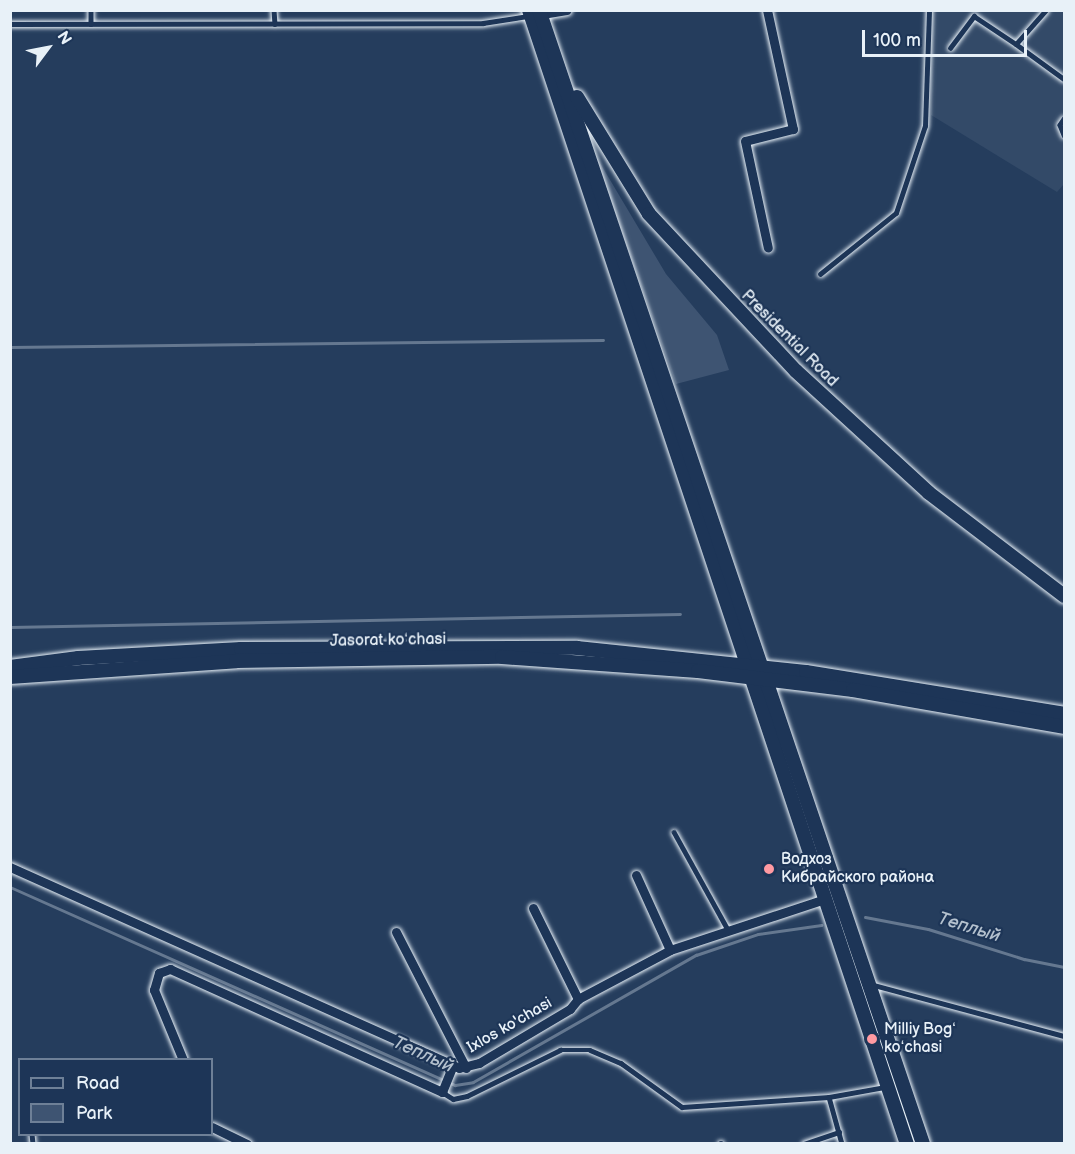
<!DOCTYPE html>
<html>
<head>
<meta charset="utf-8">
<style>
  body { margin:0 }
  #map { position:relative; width:1075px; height:1154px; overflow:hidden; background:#253d5d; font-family:"Balsamiq Sans",sans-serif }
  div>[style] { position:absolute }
  .built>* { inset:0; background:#334a68 }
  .green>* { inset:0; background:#3e5472 }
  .stream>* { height:3px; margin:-1.5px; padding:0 1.5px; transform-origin:1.5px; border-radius:1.5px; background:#657890 }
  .roads { filter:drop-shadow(0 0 2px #e8f1f8) drop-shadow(0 0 2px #e8f1f8) }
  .lane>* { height:4.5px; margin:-2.25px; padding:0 2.25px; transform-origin:2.25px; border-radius:2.25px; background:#1d3557 }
  .street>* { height:9px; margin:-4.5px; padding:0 4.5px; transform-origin:4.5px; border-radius:4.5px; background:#1d3557 }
  .secondary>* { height:14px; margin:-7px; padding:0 7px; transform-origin:7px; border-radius:7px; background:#1d3557 }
  .dots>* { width:16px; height:16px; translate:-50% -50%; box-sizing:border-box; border:3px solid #1d3557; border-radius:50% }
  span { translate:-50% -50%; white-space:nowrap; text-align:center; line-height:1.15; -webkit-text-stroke:4.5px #1d3557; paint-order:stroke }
  .street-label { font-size:16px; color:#e8f1f8 }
  .poi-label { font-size:16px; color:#e8f1f8 }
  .left { translate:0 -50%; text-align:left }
  .water-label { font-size:18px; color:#b4c1ce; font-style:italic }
  .frame { position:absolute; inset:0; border:12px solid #e8f1f8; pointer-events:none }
  .legend { position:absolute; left:18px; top:1058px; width:195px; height:78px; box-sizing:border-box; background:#1d3557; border:2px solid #6e8097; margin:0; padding:8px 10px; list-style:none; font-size:18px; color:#e8f1f8 }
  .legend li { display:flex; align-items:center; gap:12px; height:30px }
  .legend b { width:30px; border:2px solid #6e8097 }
  .north { position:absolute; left:18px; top:18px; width:60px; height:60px; -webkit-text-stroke:4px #1d3557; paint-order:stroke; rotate:58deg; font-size:16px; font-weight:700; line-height:24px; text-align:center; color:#e8f1f8 }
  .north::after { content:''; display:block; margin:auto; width:21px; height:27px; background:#e8f1f8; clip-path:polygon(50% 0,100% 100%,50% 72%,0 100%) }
  .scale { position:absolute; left:862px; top:30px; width:165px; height:27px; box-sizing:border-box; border:3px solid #e8f1f8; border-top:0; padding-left:8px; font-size:18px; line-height:21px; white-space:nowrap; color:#e8f1f8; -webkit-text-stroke:4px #1d3557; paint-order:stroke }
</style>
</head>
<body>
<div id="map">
  <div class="built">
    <i style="clip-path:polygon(931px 11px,1064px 11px,1064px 184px,1057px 192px,931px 115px)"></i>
  </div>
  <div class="green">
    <i style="clip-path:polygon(594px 153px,666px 274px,717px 335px,729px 370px,676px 384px)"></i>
  </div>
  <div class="stream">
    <i style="left:10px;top:347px;width:593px;rotate:-0.68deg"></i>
    <i style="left:10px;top:627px;width:670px;rotate:-1.11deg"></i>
    <i style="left:10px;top:887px;width:487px;rotate:24deg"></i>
    <i style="left:455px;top:1085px;width:18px;rotate:-9deg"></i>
    <i style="left:473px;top:1082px;width:257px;rotate:-29.7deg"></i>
    <i style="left:696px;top:955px;width:65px;rotate:-18.7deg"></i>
    <i style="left:758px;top:934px;width:64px;rotate:-8.1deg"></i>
    <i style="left:865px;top:917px;width:64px;rotate:10.8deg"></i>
    <i style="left:928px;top:929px;width:101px;rotate:17.4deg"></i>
    <i style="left:1024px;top:959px;width:41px;rotate:11.3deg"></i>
  </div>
  <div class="roads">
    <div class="lane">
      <i style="left:91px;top:10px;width:14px;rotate:90deg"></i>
      <i style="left:274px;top:10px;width:14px;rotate:86deg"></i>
      <i style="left:10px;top:24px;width:473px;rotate:-0.1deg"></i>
      <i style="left:483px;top:23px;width:46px;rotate:-8.8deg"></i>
      <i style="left:1016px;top:44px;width:59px;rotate:36.1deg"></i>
      <i style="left:950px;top:48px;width:40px;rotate:-53deg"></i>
      <i style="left:974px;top:16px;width:50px;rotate:33.7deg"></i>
      <i style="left:1016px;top:44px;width:45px;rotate:-48.6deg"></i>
      <i style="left:1064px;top:119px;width:7px;rotate:124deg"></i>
      <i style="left:1060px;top:125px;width:11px;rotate:68deg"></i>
      <i style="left:820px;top:274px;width:97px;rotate:-38.8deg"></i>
      <i style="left:896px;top:213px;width:92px;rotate:-71.6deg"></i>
      <i style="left:925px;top:126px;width:116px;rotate:-88deg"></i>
      <i style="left:674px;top:832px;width:112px;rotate:61.1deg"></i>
      <i style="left:870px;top:984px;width:201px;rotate:15deg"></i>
      <i style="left:442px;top:1092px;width:13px;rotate:32deg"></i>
      <i style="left:453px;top:1099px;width:14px;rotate:-12deg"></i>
      <i style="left:467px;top:1096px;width:104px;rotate:-26.3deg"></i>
      <i style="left:560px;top:1050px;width:30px"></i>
      <i style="left:590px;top:1050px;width:34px;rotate:23deg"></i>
      <i style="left:621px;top:1063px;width:75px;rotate:35.8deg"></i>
      <i style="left:682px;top:1107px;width:147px;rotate:-3.9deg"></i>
      <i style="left:829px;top:1097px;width:57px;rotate:-10.1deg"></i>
      <i style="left:829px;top:1097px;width:49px;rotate:74.5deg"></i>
      <i style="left:32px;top:1134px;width:10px;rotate:84deg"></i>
      <i style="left:721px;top:1143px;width:1px;rotate:90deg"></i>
      <i style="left:804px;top:1144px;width:37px;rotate:-19deg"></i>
    </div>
    <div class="street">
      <i style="left:767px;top:10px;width:122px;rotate:77.7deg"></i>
      <i style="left:793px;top:129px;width:49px;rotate:166deg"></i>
      <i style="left:745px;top:141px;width:109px;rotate:77.9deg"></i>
      <i style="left:536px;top:15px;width:31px;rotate:-9deg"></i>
      <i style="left:10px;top:867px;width:492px;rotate:24.1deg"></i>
      <i style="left:459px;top:1068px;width:21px;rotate:-14deg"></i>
      <i style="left:479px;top:1063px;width:106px;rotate:-30.7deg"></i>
      <i style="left:570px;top:1009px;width:13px;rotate:-51deg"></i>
      <i style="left:578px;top:999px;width:104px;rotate:-28deg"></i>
      <i style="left:670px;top:950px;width:163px;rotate:-18.2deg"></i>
      <i style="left:636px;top:875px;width:82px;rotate:65.6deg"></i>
      <i style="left:533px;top:908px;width:102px;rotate:63.7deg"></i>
      <i style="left:396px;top:932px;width:153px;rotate:62.8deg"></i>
      <i style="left:183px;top:1060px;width:76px;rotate:-112.5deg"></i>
      <i style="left:154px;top:990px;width:18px;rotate:-74deg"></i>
      <i style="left:159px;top:973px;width:12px;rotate:-20deg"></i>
      <i style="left:170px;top:969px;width:299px;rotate:24.3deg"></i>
      <i style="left:442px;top:1092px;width:27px;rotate:-68deg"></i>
      <i style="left:212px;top:1127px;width:39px;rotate:26deg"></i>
    </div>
    <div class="secondary">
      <i style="left:529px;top:10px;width:1195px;rotate:71.57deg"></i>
      <i style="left:539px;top:10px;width:1197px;rotate:71.29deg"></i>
      <i style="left:577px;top:97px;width:137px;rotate:58.4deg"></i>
      <i style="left:649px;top:214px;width:215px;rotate:46.9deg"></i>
      <i style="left:796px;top:371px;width:180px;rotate:42.5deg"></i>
      <i style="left:929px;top:493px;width:170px;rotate:37.3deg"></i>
      <i style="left:10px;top:667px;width:69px;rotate:-7.5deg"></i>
      <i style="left:78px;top:658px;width:163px;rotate:-3.2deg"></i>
      <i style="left:241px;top:649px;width:336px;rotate:-0.2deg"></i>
      <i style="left:577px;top:648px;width:230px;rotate:6deg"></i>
      <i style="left:806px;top:672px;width:261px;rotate:9.2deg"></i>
      <i style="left:10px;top:677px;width:227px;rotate:-4deg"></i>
      <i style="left:236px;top:661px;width:266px;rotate:-0.9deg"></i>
      <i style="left:502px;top:657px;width:196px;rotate:4.1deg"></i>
      <i style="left:698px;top:671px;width:156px;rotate:7deg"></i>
      <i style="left:853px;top:690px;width:214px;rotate:9.9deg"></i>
    </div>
  </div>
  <div class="dots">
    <i style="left:769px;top:869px;background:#ff9aa2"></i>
    <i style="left:872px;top:1039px;background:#ff9aa2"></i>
  </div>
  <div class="street-label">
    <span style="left:789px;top:339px;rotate:45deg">Presidential Road</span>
    <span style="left:388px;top:641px;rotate:-1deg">Jasorat koʻchasi</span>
    <span style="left:510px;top:1026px;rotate:-30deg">Ixlos ko'chasi</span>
  </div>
  <div class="poi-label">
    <span class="left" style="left:781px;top:869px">Водхоз<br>Кибрайского района</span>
    <span class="left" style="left:884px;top:1039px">Milliy Bogʻ<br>koʻchasi</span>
  </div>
  <div class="water-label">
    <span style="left:969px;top:928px;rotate:17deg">Теплый</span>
    <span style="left:423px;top:1055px;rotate:24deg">Теплый</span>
  </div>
  <div class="frame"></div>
  <ul class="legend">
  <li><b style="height:8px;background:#1d3557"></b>Road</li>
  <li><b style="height:16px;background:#3e5472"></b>Park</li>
  </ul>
  <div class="north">N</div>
  <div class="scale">100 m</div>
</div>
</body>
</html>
